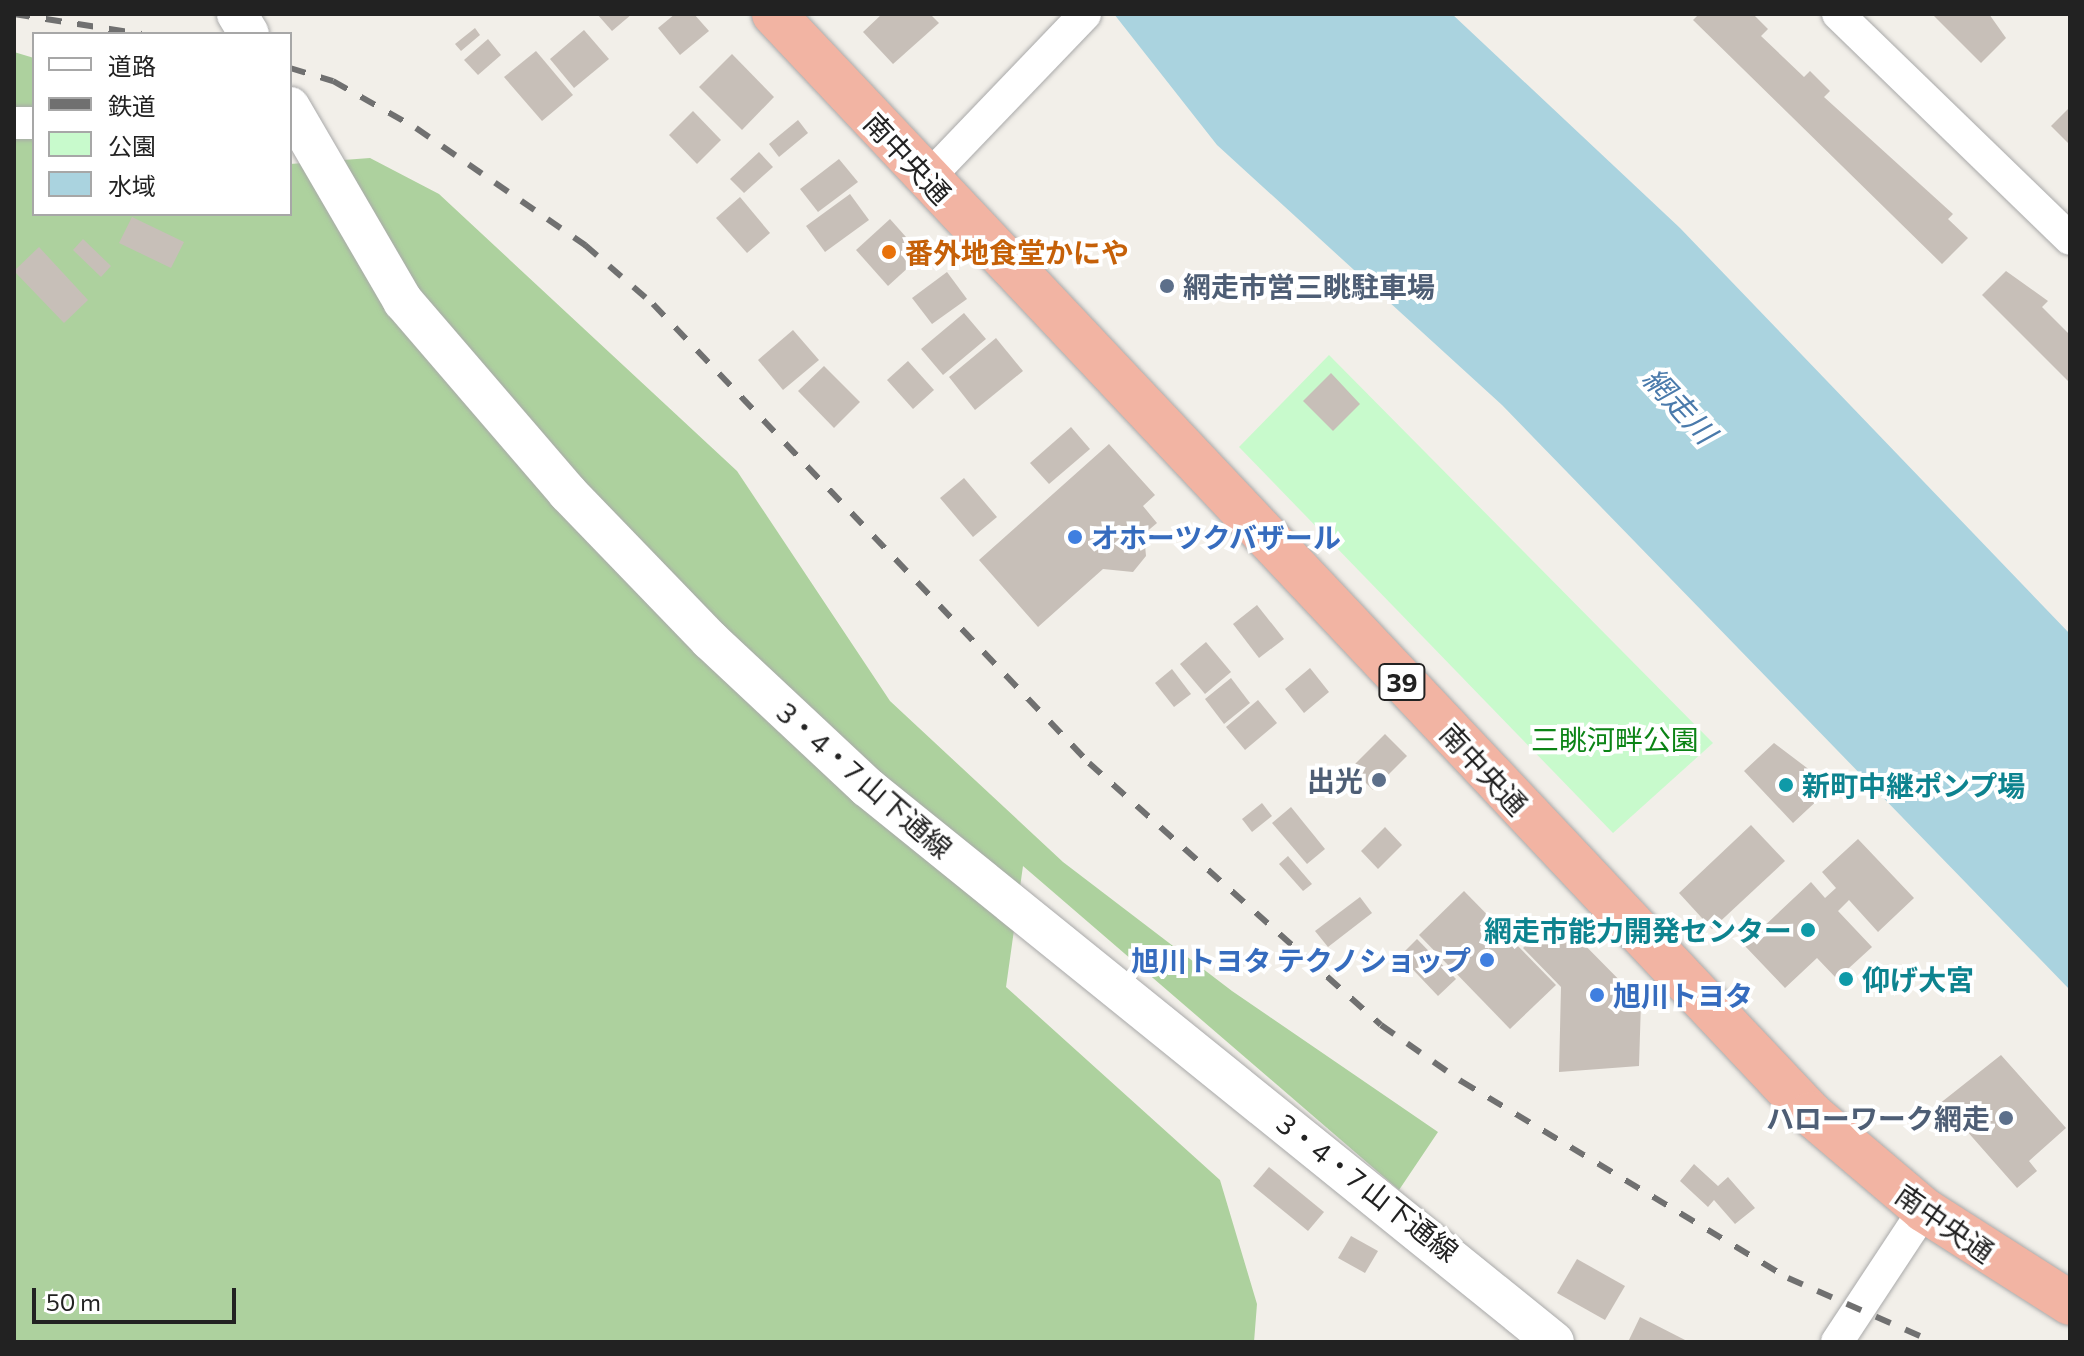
<!DOCTYPE html>
<html>
<head>
<meta charset="utf-8">
<style>
  body { margin:0 }
  #map { position:relative; width:2084px; height:1356px; overflow:hidden; background:#f2efe9; font-family:Commissioner,"Noto Sans JP",sans-serif }
  div>[style] { position:absolute }
  .forest>* { inset:0; background:#add19e }
  .park>* { inset:0; background:#c8facc }
  .water>* { inset:0; background:#aad3df }
  .building>* { inset:0; background:#c7bfb8 }
  .roads { filter:drop-shadow(0 0 2px #a9a9a9) drop-shadow(0 0 2px #a9a9a9) }
  .minor>* { height:32px; margin:-16px; padding:0 16px; transform-origin:16px; border-radius:16px; background:#fff }
  .tertiary>* { height:40px; margin:-20px; padding:0 20px; transform-origin:20px; border-radius:20px; background:#fff }
  .trunk>* { height:44px; margin:-22px; padding:0 22px; transform-origin:22px; border-radius:22px; background:#f2b4a3 }
  .rail>* { height:6px; margin-top:-3px; transform-origin:0; background:repeating-linear-gradient(90deg,#707070 0 16px,transparent 0 32px) }
  .dots>* { width:22px; height:22px; translate:-50% -50%; box-sizing:border-box; border:4px solid #fff; border-radius:50% }
  span { translate:-50% -50%; white-space:nowrap; text-align:center; line-height:1.15; -webkit-text-stroke:8px #fff; paint-order:stroke }
  .shield-label span { padding:2px 6px; background:#fff; border:2px solid; border-radius:6px; -webkit-text-stroke-width:0 }
  .shield-label { font-size:26px; color:#222; font-weight:700 }
  .street-label { font-size:28px; color:#222 }
  .food-label { font-size:28px; color:#c56008; font-weight:700 }
  .left { translate:0 -50%; text-align:left }
  .service-label { font-size:28px; color:#4e5e75; font-weight:700 }
  .right { translate:-100% -50%; text-align:right }
  .shop-label { font-size:28px; color:#366cbe; font-weight:700 }
  .park-label { font-size:28px; color:#0c8416 }
  .culture-label { font-size:28px; color:#0d838f; font-weight:700 }
  .water-label { font-size:30px; color:#4a7aab; font-style:italic }
  .frame { position:absolute; inset:0; border:16px solid #222; pointer-events:none }
  .legend { position:absolute; left:32px; top:32px; width:260px; height:184px; box-sizing:border-box; background:#fff; border:2px solid #a7a7a7; margin:0; padding:10px 14px; list-style:none; font-size:24px; color:#222 }
  .legend li { display:flex; align-items:center; gap:16px; height:40px }
  .legend b { width:40px; border:2px solid #a7a7a7 }
  .scale { position:absolute; left:32px; top:1288px; width:204px; height:36px; box-sizing:border-box; border:4px solid #222; border-top:0; padding-left:10px; font-size:24px; line-height:28px; white-space:nowrap; color:#222; -webkit-text-stroke:6px #fff; paint-order:stroke }
</style>
</head>
<body>
<div id="map">
  <div class="forest">
    <i style="clip-path:polygon(14px 52px,34px 58px,34px 214px,290px 214px,290px 164px,370px 158px,439px 194px,737px 471px,890px 701px,1063px 862px,1232px 991px,1438px 1132px,1399px 1190px,1023px 866px,1006px 987px,1220px 1180px,1257px 1304px,1254px 1342px,14px 1342px)"></i>
  </div>
  <div class="park">
    <i style="clip-path:polygon(1329px 355px,1713px 743px,1613px 833px,1239px 447px)"></i>
  </div>
  <div class="water">
    <i style="clip-path:polygon(1114px 14px,1452px 14px,1680px 228px,2070px 634px,2070px 990px,1502px 405px,1217px 145px)"></i>
  </div>
  <div class="building">
    <i style="clip-path:polygon(597px 14px,632px 14px,612px 31px)"></i>
    <i style="clip-path:polygon(675px 14px,694px 14px,709px 31px,680px 55px,658px 28px)"></i>
    <i style="clip-path:polygon(882px 14px,930px 14px,939px 23px,893px 64px,863px 32px)"></i>
    <i style="clip-path:polygon(1699px 14px,1753px 14px,1768px 29px,1761px 36px,1804px 77px,1810px 71px,1830px 91px,1824px 97px,1953px 214px,1948px 219px,1968px 238px,1942px 264px,1693px 20px)"></i>
    <i style="clip-path:polygon(1932px 14px,1989px 14px,2006px 38px,1981px 63px)"></i>
    <i style="clip-path:polygon(475px 28px,480px 35px,461px 51px,455px 44px)"></i>
    <i style="clip-path:polygon(584px 30px,609px 59px,574px 88px,550px 59px)"></i>
    <i style="clip-path:polygon(488px 39px,501px 55px,478px 75px,464px 60px)"></i>
    <i style="clip-path:polygon(536px 51px,573px 95px,542px 121px,504px 77px)"></i>
    <i style="clip-path:polygon(732px 54px,774px 97px,742px 130px,699px 87px)"></i>
    <i style="clip-path:polygon(2070px 107px,2070px 145px,2051px 126px)"></i>
    <i style="clip-path:polygon(693px 111px,721px 140px,697px 164px,669px 135px)"></i>
    <i style="clip-path:polygon(798px 120px,808px 133px,779px 157px,769px 144px)"></i>
    <i style="clip-path:polygon(759px 152px,773px 167px,744px 193px,730px 179px)"></i>
    <i style="clip-path:polygon(839px 159px,858px 182px,818px 212px,800px 189px)"></i>
    <i style="clip-path:polygon(850px 194px,869px 220px,825px 252px,806px 226px)"></i>
    <i style="clip-path:polygon(740px 197px,770px 233px,747px 253px,716px 218px)"></i>
    <i style="clip-path:polygon(132px 217px,184px 242px,171px 268px,119px 243px)"></i>
    <i style="clip-path:polygon(890px 219px,922px 255px,888px 286px,856px 250px)"></i>
    <i style="clip-path:polygon(83px 239px,111px 266px,101px 277px,73px 250px)"></i>
    <i style="clip-path:polygon(39px 247px,88px 300px,64px 323px,14px 271px)"></i>
    <i style="clip-path:polygon(2006px 271px,2048px 301px,2042px 307px,2070px 335px,2070px 383px,1982px 295px)"></i>
    <i style="clip-path:polygon(947px 272px,967px 299px,932px 324px,912px 298px)"></i>
    <i style="clip-path:polygon(964px 313px,986px 339px,943px 375px,921px 349px)"></i>
    <i style="clip-path:polygon(793px 330px,819px 360px,783px 390px,758px 360px)"></i>
    <i style="clip-path:polygon(996px 338px,1023px 371px,975px 410px,949px 377px)"></i>
    <i style="clip-path:polygon(908px 361px,934px 390px,913px 409px,887px 380px)"></i>
    <i style="clip-path:polygon(824px 366px,860px 402px,834px 428px,798px 391px)"></i>
    <i style="clip-path:polygon(1331px 373px,1360px 404px,1333px 431px,1303px 401px)"></i>
    <i style="clip-path:polygon(1071px 427px,1090px 449px,1049px 484px,1030px 463px)"></i>
    <i style="clip-path:polygon(1109px 444px,1155px 495px,1143px 506px,1157px 523px,1144px 534px,1146px 556px,1133px 572px,1103px 569px,1038px 627px,979px 560px)"></i>
    <i style="clip-path:polygon(964px 478px,997px 517px,973px 537px,940px 498px)"></i>
    <i style="clip-path:polygon(1257px 605px,1284px 639px,1259px 658px,1233px 624px)"></i>
    <i style="clip-path:polygon(1206px 642px,1231px 672px,1205px 694px,1180px 664px)"></i>
    <i style="clip-path:polygon(1310px 668px,1329px 692px,1304px 713px,1285px 689px)"></i>
    <i style="clip-path:polygon(1172px 669px,1191px 694px,1174px 707px,1155px 683px)"></i>
    <i style="clip-path:polygon(1231px 678px,1250px 703px,1224px 724px,1205px 699px)"></i>
    <i style="clip-path:polygon(1258px 700px,1277px 723px,1245px 750px,1226px 727px)"></i>
    <i style="clip-path:polygon(1385px 734px,1407px 756px,1373px 790px,1351px 768px)"></i>
    <i style="clip-path:polygon(1774px 743px,1811px 771px,1805px 776px,1823px 795px,1793px 823px,1744px 771px)"></i>
    <i style="clip-path:polygon(1262px 803px,1272px 816px,1252px 832px,1242px 819px)"></i>
    <i style="clip-path:polygon(1291px 807px,1325px 849px,1307px 864px,1272px 823px)"></i>
    <i style="clip-path:polygon(1751px 825px,1785px 861px,1712px 929px,1679px 893px)"></i>
    <i style="clip-path:polygon(1385px 827px,1402px 845px,1378px 869px,1361px 851px)"></i>
    <i style="clip-path:polygon(1858px 839px,1914px 898px,1878px 932px,1849px 900px,1838px 911px,1872px 947px,1837px 979px,1817px 958px,1785px 988px,1744px 945px,1811px 882px,1825px 898px,1836px 888px,1822px 872px)"></i>
    <i style="clip-path:polygon(1288px 856px,1312px 884px,1303px 891px,1279px 864px)"></i>
    <i style="clip-path:polygon(1464px 891px,1556px 985px,1510px 1029px,1419px 935px)"></i>
    <i style="clip-path:polygon(1360px 897px,1372px 913px,1328px 947px,1315px 931px)"></i>
    <i style="clip-path:polygon(1549px 922px,1565px 925px,1641px 1002px,1639px 1066px,1559px 1072px,1561px 987px,1523px 948px)"></i>
    <i style="clip-path:polygon(1417px 939px,1456px 979px,1438px 996px,1400px 956px)"></i>
    <i style="clip-path:polygon(2001px 1055px,2066px 1128px,2029px 1161px,2037px 1171px,2017px 1188px,1951px 1113px,1937px 1123px,1929px 1112px)"></i>
    <i style="clip-path:polygon(1694px 1164px,1718px 1186px,1728px 1177px,1755px 1208px,1735px 1224px,1714px 1200px,1708px 1207px,1680px 1181px)"></i>
    <i style="clip-path:polygon(1269px 1167px,1324px 1212px,1308px 1231px,1253px 1186px)"></i>
    <i style="clip-path:polygon(1351px 1236px,1378px 1251px,1365px 1273px,1338px 1258px)"></i>
    <i style="clip-path:polygon(1577px 1259px,1625px 1286px,1605px 1320px,1557px 1293px)"></i>
    <i style="clip-path:polygon(1640px 1317px,1689px 1342px,1628px 1342px)"></i>
  </div>
  <div class="roads">
    <div class="minor">
      <i style="left:1838px;top:14px;width:323px;rotate:44.1deg"></i>
      <i style="left:14px;top:123px;width:20px"></i>
      <i style="left:928px;top:178px;width:227px;rotate:-46.2deg"></i>
      <i style="left:1837px;top:1342px;width:158px;rotate:-56.6deg"></i>
    </div>
    <div class="tertiary">
      <i style="left:237px;top:14px;width:23px;rotate:59deg"></i>
      <i style="left:290px;top:107px;width:225px;rotate:59.8deg"></i>
      <i style="left:403px;top:301px;width:253px;rotate:49.3deg"></i>
      <i style="left:568px;top:493px;width:204px;rotate:46deg"></i>
      <i style="left:710px;top:640px;width:215px;rotate:43.1deg"></i>
      <i style="left:867px;top:787px;width:883px;rotate:38.93deg"></i>
    </div>
    <div class="trunk">
      <i style="left:774px;top:14px;width:1512px;rotate:46.69deg"></i>
      <i style="left:1811px;top:1114px;width:148px;rotate:40.3deg"></i>
      <i style="left:1924px;top:1210px;width:173px;rotate:32.5deg"></i>
    </div>
  </div>
  <div class="rail">
    <i style="left:14px;top:14px;width:129px;rotate:8.9deg"></i>
    <i style="left:290px;top:68px;width:45px;rotate:16.8deg"></i>
    <i style="left:333px;top:81px;width:95px;rotate:29.5deg"></i>
    <i style="left:416px;top:128px;width:206px;rotate:34.7deg"></i>
    <i style="left:585px;top:245px;width:90px;rotate:40.9deg"></i>
    <i style="left:653px;top:304px;width:633px;rotate:46.47deg"></i>
    <i style="left:1089px;top:763px;width:392px;rotate:41.9deg"></i>
    <i style="left:1381px;top:1025px;width:98px;rotate:35deg"></i>
    <i style="left:1461px;top:1081px;width:382px;rotate:31.1deg"></i>
    <i style="left:1788px;top:1278px;width:159px;rotate:23.7deg"></i>
  </div>
  <div class="dots">
    <i style="left:889px;top:252px;background:#e8710a"></i>
    <i style="left:1167px;top:286px;background:#5c6f8a"></i>
    <i style="left:1075px;top:537px;background:#3f7fe0"></i>
    <i style="left:1379px;top:780px;background:#5c6f8a"></i>
    <i style="left:1786px;top:785px;background:#0f9aa8"></i>
    <i style="left:1808px;top:930px;background:#0f9aa8"></i>
    <i style="left:1487px;top:960px;background:#3f7fe0"></i>
    <i style="left:1846px;top:979px;background:#0f9aa8"></i>
    <i style="left:1597px;top:995px;background:#3f7fe0"></i>
    <i style="left:2006px;top:1118px;background:#5c6f8a"></i>
  </div>
  <div class="shield-label">
    <span style="left:1402px;top:682px">39</span>
  </div>
  <div class="street-label">
    <span style="left:908px;top:158px;rotate:47deg">南中央通</span>
    <span style="left:1484px;top:769px;rotate:47deg">南中央通</span>
    <span style="left:865px;top:780px;rotate:41deg">3・4・7 山下通線</span>
    <span style="left:1368px;top:1187px;rotate:38deg">3・4・7 山下通線</span>
    <span style="left:1945px;top:1223px;rotate:35deg">南中央通</span>
  </div>
  <div class="food-label">
    <span class="left" style="left:905px;top:252px">番外地食堂かにや</span>
  </div>
  <div class="service-label">
    <span class="left" style="left:1183px;top:286px">網走市営三眺駐車場</span>
    <span class="right" style="left:1363px;top:780px">出光</span>
    <span class="right" style="left:1990px;top:1118px">ハローワーク網走</span>
  </div>
  <div class="shop-label">
    <span class="left" style="left:1091px;top:537px">オホーツクバザール</span>
    <span class="right" style="left:1471px;top:960px">旭川トヨタ テクノショップ</span>
    <span class="left" style="left:1613px;top:995px">旭川トヨタ</span>
  </div>
  <div class="park-label">
    <span style="left:1615px;top:739px">三眺河畔公園</span>
  </div>
  <div class="culture-label">
    <span class="left" style="left:1802px;top:785px">新町中継ポンプ場</span>
    <span class="right" style="left:1792px;top:930px">網走市能力開発センター</span>
    <span class="left" style="left:1862px;top:979px">仰げ大宮</span>
  </div>
  <div class="water-label">
    <span style="left:1680px;top:405px;rotate:47deg">網走川</span>
  </div>
  <div class="frame"></div>
  <ul class="legend">
  <li><b style="height:10px;background:#fff"></b>道路</li>
  <li><b style="height:10px;background:#707070"></b>鉄道</li>
  <li><b style="height:22px;background:#c8facc"></b>公園</li>
  <li><b style="height:22px;background:#aad3df"></b>水域</li>
  </ul>
  <div class="scale">50 m</div>
</div>
</body>
</html>
